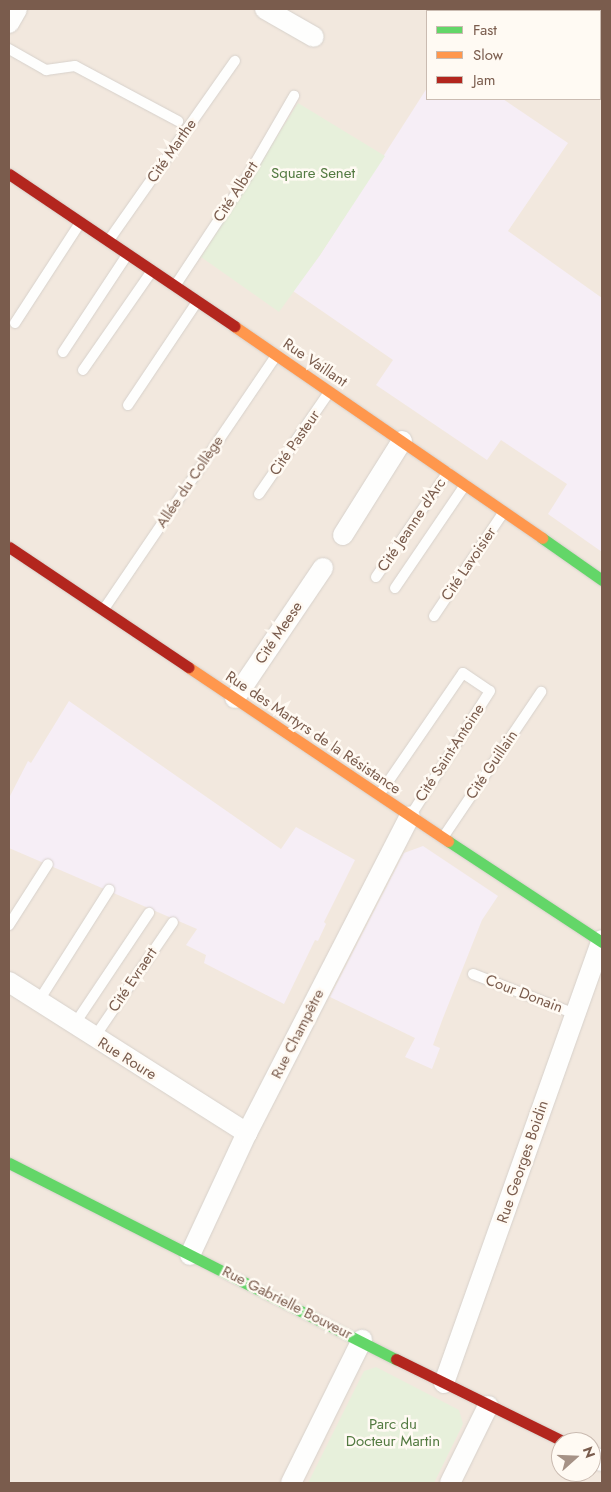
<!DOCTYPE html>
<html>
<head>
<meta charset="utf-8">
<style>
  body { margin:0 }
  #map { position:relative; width:611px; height:1492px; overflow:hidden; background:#f9f5f0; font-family:Jost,sans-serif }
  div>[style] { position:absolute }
  .residential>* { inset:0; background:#f2e8de }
  .education>* { inset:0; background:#f6eef6 }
  .green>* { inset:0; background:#e7f0db }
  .roads { filter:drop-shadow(0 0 1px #d7d1cb) drop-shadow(0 0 1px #d7d1cb) }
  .lane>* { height:10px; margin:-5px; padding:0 5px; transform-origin:5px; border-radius:5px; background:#fefefd }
  .street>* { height:20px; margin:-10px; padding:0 10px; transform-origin:10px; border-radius:10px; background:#fefefd }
  .fast>* { height:11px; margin:-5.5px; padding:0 5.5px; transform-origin:5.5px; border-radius:5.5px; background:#63d668 }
  .slow>* { height:11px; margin:-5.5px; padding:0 5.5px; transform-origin:5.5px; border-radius:5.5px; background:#ff974d }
  .jam>* { height:11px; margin:-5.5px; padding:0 5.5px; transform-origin:5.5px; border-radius:5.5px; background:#b3261e }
  span { translate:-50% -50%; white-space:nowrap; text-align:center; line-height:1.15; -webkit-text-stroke:5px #fffaf3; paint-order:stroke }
  .street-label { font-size:15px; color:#7a5c4d }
  .park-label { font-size:15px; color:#537a41 }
  .frame { position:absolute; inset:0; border:10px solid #7a5c4d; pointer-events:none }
  .legend { position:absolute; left:426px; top:10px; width:175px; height:90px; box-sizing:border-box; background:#fffaf3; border:1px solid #cabbb1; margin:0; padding:6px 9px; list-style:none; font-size:15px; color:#7a5c4d }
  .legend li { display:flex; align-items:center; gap:10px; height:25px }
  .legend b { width:25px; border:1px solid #cabbb1 }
  .north { position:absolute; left:551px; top:1432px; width:50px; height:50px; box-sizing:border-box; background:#fffaf3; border:1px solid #cabbb1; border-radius:50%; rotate:70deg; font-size:14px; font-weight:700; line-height:20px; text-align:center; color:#7a5c4d }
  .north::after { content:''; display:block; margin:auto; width:18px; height:22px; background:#a69286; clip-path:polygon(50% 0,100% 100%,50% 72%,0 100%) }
</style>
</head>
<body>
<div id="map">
  <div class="residential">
    <i style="clip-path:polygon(evenodd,9px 9px,602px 9px,602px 1483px,9px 1483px,9px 9px,427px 11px,600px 11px,600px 99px,427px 99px,427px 11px,9px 9px,561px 1442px,591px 1442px,591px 1472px,561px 1472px,561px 1442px)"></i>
  </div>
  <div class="education">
    <i style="clip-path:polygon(427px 88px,427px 99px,503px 99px,568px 143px,508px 231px,602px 298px,602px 552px,548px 514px,567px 484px,501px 440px,487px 460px,376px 385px,393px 360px,293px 291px,320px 255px)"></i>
    <i style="clip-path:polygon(69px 701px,281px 849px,296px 827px,355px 860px,324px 922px,326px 924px,318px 941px,315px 940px,284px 1004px,204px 963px,206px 955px,186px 945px,197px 929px,9px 848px,9px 798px,28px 761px,31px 763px)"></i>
    <i style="clip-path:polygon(423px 846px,498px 896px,482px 920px,443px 1018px,433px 1045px,440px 1048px,432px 1069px,405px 1057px,415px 1038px,330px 997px,404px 853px)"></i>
  </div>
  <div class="green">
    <i style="clip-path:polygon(298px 103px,385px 156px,320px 255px,279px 312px,201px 257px)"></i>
    <i style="clip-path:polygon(376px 1367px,459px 1410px,463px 1424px,434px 1483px,308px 1483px,364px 1371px)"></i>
  </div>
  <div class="roads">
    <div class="lane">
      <i style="left:9px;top:49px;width:43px;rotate:29.6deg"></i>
      <i style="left:46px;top:70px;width:29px;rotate:-8deg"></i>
      <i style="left:75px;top:66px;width:117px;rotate:28.1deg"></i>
      <i style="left:109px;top:240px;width:219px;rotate:-54.9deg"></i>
      <i style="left:175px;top:286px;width:131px;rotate:-56.6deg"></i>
      <i style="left:247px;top:177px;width:94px;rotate:-59.9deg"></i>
      <i style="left:15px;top:323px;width:119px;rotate:-57deg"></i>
      <i style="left:63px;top:352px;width:116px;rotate:-56.6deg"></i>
      <i style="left:83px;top:370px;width:119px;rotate:-55.2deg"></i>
      <i style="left:128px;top:405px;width:124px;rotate:-56.2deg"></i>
      <i style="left:259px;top:494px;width:124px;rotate:-55.5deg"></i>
      <i style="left:376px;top:577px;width:127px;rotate:-55.6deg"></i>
      <i style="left:395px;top:588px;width:125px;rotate:-55.8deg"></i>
      <i style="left:104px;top:609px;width:306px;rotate:-55.8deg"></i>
      <i style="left:434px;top:616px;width:124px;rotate:-56.2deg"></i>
      <i style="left:379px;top:795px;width:148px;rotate:-55.5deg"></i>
      <i style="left:463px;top:673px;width:32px;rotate:34deg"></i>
      <i style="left:490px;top:691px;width:147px;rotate:122.5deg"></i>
      <i style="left:444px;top:836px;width:174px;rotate:-56deg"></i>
      <i style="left:9px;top:925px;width:72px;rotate:-57.4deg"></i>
      <i style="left:473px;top:974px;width:110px;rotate:21.4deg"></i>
      <i style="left:38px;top:1002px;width:133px;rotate:-57.6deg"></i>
      <i style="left:74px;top:1025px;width:135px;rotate:-56.2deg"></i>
      <i style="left:94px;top:1038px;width:140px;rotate:-55.7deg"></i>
    </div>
    <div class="street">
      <i style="left:265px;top:9px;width:56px;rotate:29.7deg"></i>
      <i style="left:9px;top:23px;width:16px;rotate:-60deg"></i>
      <i style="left:343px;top:535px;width:111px;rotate:-57.9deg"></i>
      <i style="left:235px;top:698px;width:157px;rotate:-55.9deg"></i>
      <i style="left:9px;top:982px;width:282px;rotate:32.4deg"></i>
      <i style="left:190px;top:1255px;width:135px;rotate:-65deg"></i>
      <i style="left:247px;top:1133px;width:356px;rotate:-62.8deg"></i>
      <i style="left:444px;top:1383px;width:470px;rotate:-70.4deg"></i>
      <i style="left:591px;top:1455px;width:13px;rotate:29deg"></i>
      <i style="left:291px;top:1483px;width:160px;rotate:-63.6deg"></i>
      <i style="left:450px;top:1483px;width:86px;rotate:-63.7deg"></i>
    </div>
    <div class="fast">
      <i style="left:542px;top:538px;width:73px;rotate:35deg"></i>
      <i style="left:448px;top:841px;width:184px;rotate:33.3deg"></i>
      <i style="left:9px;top:1163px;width:434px;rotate:26.9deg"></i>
    </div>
    <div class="slow">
      <i style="left:234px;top:326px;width:374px;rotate:34.5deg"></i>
      <i style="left:188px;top:667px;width:313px;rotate:33.8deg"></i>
    </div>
    <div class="jam">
      <i style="left:9px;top:174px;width:272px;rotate:34deg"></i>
      <i style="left:9px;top:547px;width:216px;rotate:33.8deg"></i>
      <i style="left:396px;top:1359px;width:188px;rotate:26.2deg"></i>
    </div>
  </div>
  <div class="street-label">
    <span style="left:172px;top:151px;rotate:-55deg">Cité Marthe</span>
    <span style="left:236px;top:192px;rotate:-57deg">Cité Albert</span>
    <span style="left:315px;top:363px;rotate:34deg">Rue Vaillant</span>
    <span style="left:295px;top:443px;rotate:-55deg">Cité Pasteur</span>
    <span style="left:190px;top:482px;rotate:-56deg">Allée du Collège</span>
    <span style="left:412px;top:525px;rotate:-56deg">Cité Jeanne d'Arc</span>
    <span style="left:469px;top:564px;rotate:-56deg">Cité Lavoisier</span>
    <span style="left:279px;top:633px;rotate:-56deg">Cité Meese</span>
    <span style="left:313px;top:733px;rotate:34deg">Rue des Martyrs de la Résistance</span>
    <span style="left:450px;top:753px;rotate:-57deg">Cité Saint-Antoine</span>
    <span style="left:492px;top:765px;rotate:-56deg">Cité Guillain</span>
    <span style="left:133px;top:980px;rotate:-56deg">Cité Evraert</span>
    <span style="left:524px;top:994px;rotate:21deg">Cour Donain</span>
    <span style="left:298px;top:1034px;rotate:-63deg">Rue Champêtre</span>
    <span style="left:127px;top:1059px;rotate:32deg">Rue Roure</span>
    <span style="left:523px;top:1162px;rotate:-71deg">Rue Georges Boidin</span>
    <span style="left:287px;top:1303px;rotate:27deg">Rue Gabrielle Bouveur</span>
  </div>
  <div class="park-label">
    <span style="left:313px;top:174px">Square Senet</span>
    <span style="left:393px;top:1433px">Parc du<br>Docteur Martin</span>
  </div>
  <div class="frame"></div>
  <ul class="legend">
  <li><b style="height:6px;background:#63d668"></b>Fast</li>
  <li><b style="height:6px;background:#ff974d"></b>Slow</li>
  <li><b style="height:6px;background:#b3261e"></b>Jam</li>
  </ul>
  <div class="north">N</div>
</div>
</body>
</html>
